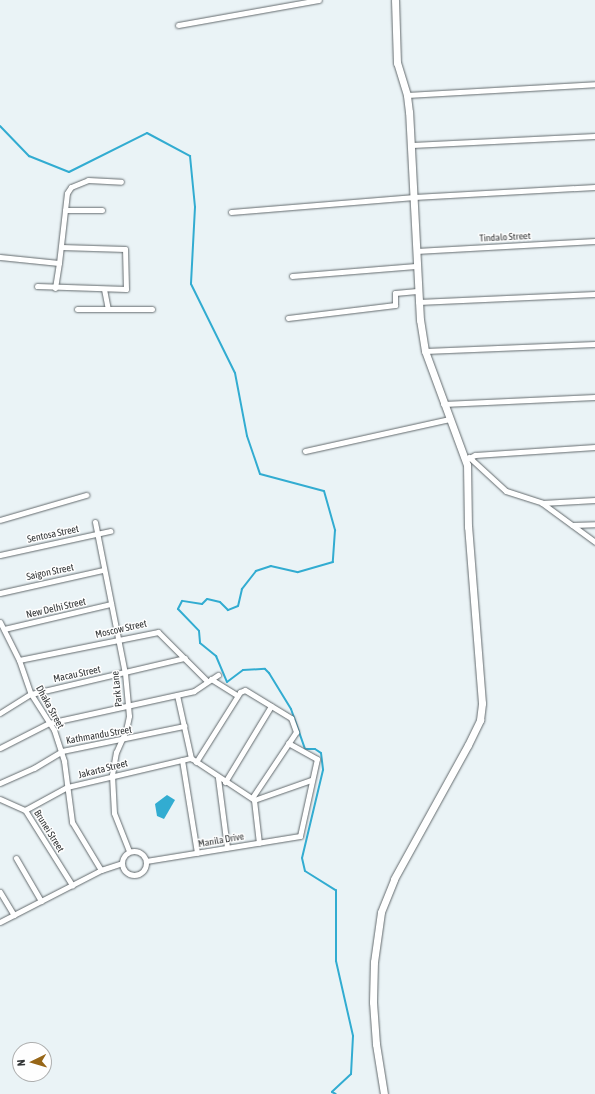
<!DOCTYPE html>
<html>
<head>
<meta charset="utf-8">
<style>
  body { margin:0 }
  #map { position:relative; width:595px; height:1094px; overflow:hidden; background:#eaf3f6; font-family:"Asap Condensed",sans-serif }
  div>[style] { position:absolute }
  .water>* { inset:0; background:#32acd1 }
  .stream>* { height:2px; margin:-1px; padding:0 1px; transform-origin:1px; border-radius:1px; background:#32acd1 }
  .roads { filter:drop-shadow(0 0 1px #636a6d) drop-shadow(0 0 1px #636a6d) }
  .street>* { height:5px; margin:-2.5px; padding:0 2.5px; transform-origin:2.5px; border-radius:2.5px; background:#fff }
  .street>.ring { margin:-2.5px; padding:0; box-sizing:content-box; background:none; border:5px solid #fff; border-radius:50% }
  .secondary>* { height:7px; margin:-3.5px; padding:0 3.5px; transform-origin:3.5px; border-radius:3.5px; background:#fff }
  span { translate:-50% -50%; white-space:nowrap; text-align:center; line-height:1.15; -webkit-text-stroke:3px #fefefe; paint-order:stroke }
  .street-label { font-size:10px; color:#333637 }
  .north { position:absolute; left:12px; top:1042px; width:40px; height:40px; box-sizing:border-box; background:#fefefe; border:1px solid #adaeae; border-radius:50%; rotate:265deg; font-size:11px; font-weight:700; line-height:16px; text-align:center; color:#333637 }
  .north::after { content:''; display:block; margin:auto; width:14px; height:18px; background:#976617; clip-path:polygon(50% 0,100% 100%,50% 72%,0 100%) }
</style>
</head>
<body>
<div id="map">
  <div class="water">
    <i style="clip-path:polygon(167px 795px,175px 800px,164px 819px,157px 816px,155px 804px)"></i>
  </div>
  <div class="stream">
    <i style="left:0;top:126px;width:42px;rotate:46deg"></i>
    <i style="left:29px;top:156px;width:43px;rotate:21.8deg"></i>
    <i style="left:69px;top:172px;width:87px;rotate:-26.6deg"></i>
    <i style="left:147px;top:133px;width:49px;rotate:28.1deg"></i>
    <i style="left:190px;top:156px;width:51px;rotate:84.4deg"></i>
    <i style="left:195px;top:207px;width:77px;rotate:93deg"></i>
    <i style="left:191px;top:284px;width:99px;rotate:63.7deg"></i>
    <i style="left:235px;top:373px;width:64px;rotate:79.2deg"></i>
    <i style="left:247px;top:436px;width:40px;rotate:71.1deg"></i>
    <i style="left:260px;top:474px;width:66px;rotate:14.9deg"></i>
    <i style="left:324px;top:491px;width:41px;rotate:74.2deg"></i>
    <i style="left:335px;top:530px;width:32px;rotate:94deg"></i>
    <i style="left:333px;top:562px;width:37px;rotate:164deg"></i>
    <i style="left:297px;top:572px;width:27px;rotate:-167deg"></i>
    <i style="left:271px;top:566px;width:16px;rotate:162deg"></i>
    <i style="left:256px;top:571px;width:23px;rotate:128deg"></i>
    <i style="left:242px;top:589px;width:17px;rotate:103deg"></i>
    <i style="left:238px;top:606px;width:11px;rotate:158deg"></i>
    <i style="left:228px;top:610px;width:11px;rotate:-135deg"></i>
    <i style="left:220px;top:602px;width:13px;rotate:-167deg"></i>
    <i style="left:207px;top:599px;width:7px;rotate:135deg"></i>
    <i style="left:202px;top:604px;width:20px;rotate:-171deg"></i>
    <i style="left:182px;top:601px;width:9px;rotate:117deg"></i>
    <i style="left:178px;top:609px;width:30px;rotate:46deg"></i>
    <i style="left:199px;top:631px;width:12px;rotate:85deg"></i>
    <i style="left:200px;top:643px;width:21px;rotate:39deg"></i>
    <i style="left:216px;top:656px;width:28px;rotate:67deg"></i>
    <i style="left:227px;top:682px;width:20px;rotate:-37deg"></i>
    <i style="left:243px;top:670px;width:22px;rotate:-3deg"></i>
    <i style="left:265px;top:669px;width:6px;rotate:45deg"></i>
    <i style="left:269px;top:673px;width:42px;rotate:58.6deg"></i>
    <i style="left:291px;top:709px;width:42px;rotate:70.7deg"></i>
    <i style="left:305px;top:749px;width:10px"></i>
    <i style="left:315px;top:749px;width:7px;rotate:34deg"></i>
    <i style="left:321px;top:753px;width:17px;rotate:83deg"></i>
    <i style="left:323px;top:770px;width:90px;rotate:103.4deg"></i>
    <i style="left:302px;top:858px;width:13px;rotate:77deg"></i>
    <i style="left:305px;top:871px;width:36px;rotate:32deg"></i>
    <i style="left:336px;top:890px;width:71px;rotate:90deg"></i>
    <i style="left:336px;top:961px;width:77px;rotate:77.2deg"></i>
    <i style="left:353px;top:1036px;width:38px;rotate:93deg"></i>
    <i style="left:351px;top:1074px;width:26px;rotate:137deg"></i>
    <i style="left:332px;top:1092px;width:4px;rotate:27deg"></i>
  </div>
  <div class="roads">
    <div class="street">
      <i style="left:178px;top:25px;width:143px;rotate:-10.1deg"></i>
      <i style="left:407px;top:95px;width:188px;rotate:-3.3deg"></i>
      <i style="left:412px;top:145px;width:183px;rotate:-2.8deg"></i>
      <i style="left:65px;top:210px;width:37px"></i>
      <i style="left:231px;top:212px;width:184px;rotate:-4.7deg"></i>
      <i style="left:414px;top:197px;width:181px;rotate:-3.2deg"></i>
      <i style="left:416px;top:251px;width:179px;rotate:-3.2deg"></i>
      <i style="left:0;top:257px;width:59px;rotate:5.8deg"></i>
      <i style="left:59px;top:263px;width:70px;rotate:-83.5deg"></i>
      <i style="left:67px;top:193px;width:7px;rotate:-56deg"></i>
      <i style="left:71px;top:187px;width:18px;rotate:-22deg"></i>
      <i style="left:88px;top:180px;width:33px;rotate:3deg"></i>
      <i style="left:292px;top:276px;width:124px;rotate:-4.6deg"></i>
      <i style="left:37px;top:286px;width:89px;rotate:1.9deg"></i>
      <i style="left:126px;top:289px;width:40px;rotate:-91.4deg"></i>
      <i style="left:125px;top:249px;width:64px;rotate:-178.2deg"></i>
      <i style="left:55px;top:288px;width:25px;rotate:-81deg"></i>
      <i style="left:104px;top:289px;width:20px;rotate:79deg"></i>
      <i style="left:418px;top:302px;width:177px;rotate:-2.6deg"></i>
      <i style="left:77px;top:309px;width:75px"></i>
      <i style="left:288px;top:318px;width:108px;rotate:-6.9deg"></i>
      <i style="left:395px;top:305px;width:12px;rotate:-90deg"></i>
      <i style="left:395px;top:293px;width:22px;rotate:-5deg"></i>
      <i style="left:425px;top:351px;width:170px;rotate:-2.4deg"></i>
      <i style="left:443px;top:404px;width:152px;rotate:-2.6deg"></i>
      <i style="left:305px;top:451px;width:148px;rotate:-12.5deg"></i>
      <i style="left:469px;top:457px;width:50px;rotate:42.6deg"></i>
      <i style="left:506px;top:491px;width:38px;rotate:18deg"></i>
      <i style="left:542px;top:503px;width:66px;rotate:36.3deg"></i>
      <i style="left:467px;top:459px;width:9px;rotate:-27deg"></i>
      <i style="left:475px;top:455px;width:120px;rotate:-3.8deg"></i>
      <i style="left:542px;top:503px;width:53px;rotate:-3.2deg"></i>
      <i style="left:0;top:520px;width:90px;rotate:-16.2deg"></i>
      <i style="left:95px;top:522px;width:154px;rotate:78.8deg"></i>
      <i style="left:125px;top:673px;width:43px;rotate:84.7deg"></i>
      <i style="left:129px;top:716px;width:14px;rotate:102deg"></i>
      <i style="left:126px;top:730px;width:24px;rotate:114deg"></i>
      <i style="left:116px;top:752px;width:23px;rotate:100deg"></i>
      <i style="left:112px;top:775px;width:38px;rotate:87deg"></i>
      <i style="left:114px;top:813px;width:41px;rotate:68.5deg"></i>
      <i style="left:572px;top:525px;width:23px;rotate:-2deg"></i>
      <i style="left:0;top:555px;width:113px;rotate:-12.3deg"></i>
      <i style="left:0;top:593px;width:106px;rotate:-12.6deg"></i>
      <i style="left:0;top:622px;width:42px;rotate:63.4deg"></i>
      <i style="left:19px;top:660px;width:36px;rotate:71deg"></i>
      <i style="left:31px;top:694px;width:43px;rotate:57.4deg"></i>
      <i style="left:54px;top:730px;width:33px;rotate:72deg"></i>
      <i style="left:64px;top:761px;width:62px;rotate:82.5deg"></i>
      <i style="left:72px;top:822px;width:56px;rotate:58.9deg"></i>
      <i style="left:4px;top:629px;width:110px;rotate:-13.2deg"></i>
      <i style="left:19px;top:660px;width:142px;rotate:-11.4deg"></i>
      <i style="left:158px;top:632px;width:69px;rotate:45deg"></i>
      <i style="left:211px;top:679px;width:31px;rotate:32deg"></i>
      <i style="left:177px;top:695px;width:65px;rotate:77.5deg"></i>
      <i style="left:191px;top:758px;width:74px;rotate:33.5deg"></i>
      <i style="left:0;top:713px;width:36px;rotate:-32deg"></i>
      <i style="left:31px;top:694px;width:158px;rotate:-13.2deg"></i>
      <i style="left:0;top:748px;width:55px;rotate:-27deg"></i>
      <i style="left:49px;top:723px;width:148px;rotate:-12.4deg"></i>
      <i style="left:194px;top:691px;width:29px;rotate:-34deg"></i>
      <i style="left:182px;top:760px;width:94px;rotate:80.8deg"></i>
      <i style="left:196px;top:762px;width:83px;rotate:-57.8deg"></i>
      <i style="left:240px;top:692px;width:5px;rotate:-22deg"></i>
      <i style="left:245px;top:690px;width:54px;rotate:31.3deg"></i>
      <i style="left:291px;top:718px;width:15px;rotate:70deg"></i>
      <i style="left:296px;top:732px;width:79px;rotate:123.7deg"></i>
      <i style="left:218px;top:778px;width:70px;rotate:82.6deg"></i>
      <i style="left:225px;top:782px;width:89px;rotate:-58.8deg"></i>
      <i style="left:0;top:783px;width:37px;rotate:-24deg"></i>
      <i style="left:34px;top:768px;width:33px;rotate:-31deg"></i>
      <i style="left:62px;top:751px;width:125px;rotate:-11.6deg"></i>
      <i style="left:0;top:799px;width:27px;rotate:24deg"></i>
      <i style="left:25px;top:810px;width:89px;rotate:57.9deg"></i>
      <i style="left:254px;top:800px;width:60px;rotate:-19.3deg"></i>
      <i style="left:254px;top:800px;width:43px;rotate:83.4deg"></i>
      <i style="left:25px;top:810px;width:48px;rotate:-28.7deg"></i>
      <i style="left:67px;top:787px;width:127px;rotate:-13.2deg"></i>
      <i class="ring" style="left:122px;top:851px;width:19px;height:19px"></i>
      <i style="left:16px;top:858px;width:50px;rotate:59.8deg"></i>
      <i style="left:146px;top:861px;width:156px;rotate:-9.2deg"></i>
      <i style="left:300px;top:836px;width:79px;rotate:-77.6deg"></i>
      <i style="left:317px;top:759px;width:33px;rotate:-151deg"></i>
      <i style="left:0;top:892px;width:27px;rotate:59deg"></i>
      <i style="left:0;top:922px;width:114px;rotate:-27.2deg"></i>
      <i style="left:101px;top:870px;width:22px;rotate:-18deg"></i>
    </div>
    <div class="secondary">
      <i style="left:384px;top:1094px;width:51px;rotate:-99.1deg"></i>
      <i style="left:376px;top:1044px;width:42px;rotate:-94.1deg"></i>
      <i style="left:373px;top:1002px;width:40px;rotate:-88.6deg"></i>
      <i style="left:374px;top:962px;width:50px;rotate:-82deg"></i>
      <i style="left:381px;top:912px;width:35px;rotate:-68deg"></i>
      <i style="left:394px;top:879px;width:153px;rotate:-61.1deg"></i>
      <i style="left:468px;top:745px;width:28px;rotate:-64deg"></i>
      <i style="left:480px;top:720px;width:17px;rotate:-83deg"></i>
      <i style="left:482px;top:703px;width:177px;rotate:-94.5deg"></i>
      <i style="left:468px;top:527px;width:62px;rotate:-90.9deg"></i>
      <i style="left:467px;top:465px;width:121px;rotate:-110.2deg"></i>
      <i style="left:425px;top:351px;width:31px;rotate:-99deg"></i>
      <i style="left:420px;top:320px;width:208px;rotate:-93deg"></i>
      <i style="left:409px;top:112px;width:17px;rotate:-97deg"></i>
      <i style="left:407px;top:95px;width:34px;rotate:-107deg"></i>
      <i style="left:397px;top:63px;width:63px;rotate:-91.8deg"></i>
    </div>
  </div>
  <div class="street-label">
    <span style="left:505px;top:237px;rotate:-3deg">Tindalo Street</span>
    <span style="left:53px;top:534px;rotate:-12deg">Sentosa Street</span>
    <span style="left:50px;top:572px;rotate:-12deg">Saigon Street</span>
    <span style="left:56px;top:608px;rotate:-13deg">New Delhi Street</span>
    <span style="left:121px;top:629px;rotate:-13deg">Moscow Street</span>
    <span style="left:77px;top:674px;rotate:-12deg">Macau Street</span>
    <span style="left:117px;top:689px;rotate:-96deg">Park Lane</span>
    <span style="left:50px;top:707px;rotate:61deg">Dhaka Street</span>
    <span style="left:99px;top:735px;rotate:-10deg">Kathmandu Street</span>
    <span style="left:103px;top:769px;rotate:-14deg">Jakarta Street</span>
    <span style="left:49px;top:831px;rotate:58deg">Brunei Street</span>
    <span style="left:221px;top:840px;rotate:-10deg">Manila Drive</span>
  </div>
  <div class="north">N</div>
</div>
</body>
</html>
